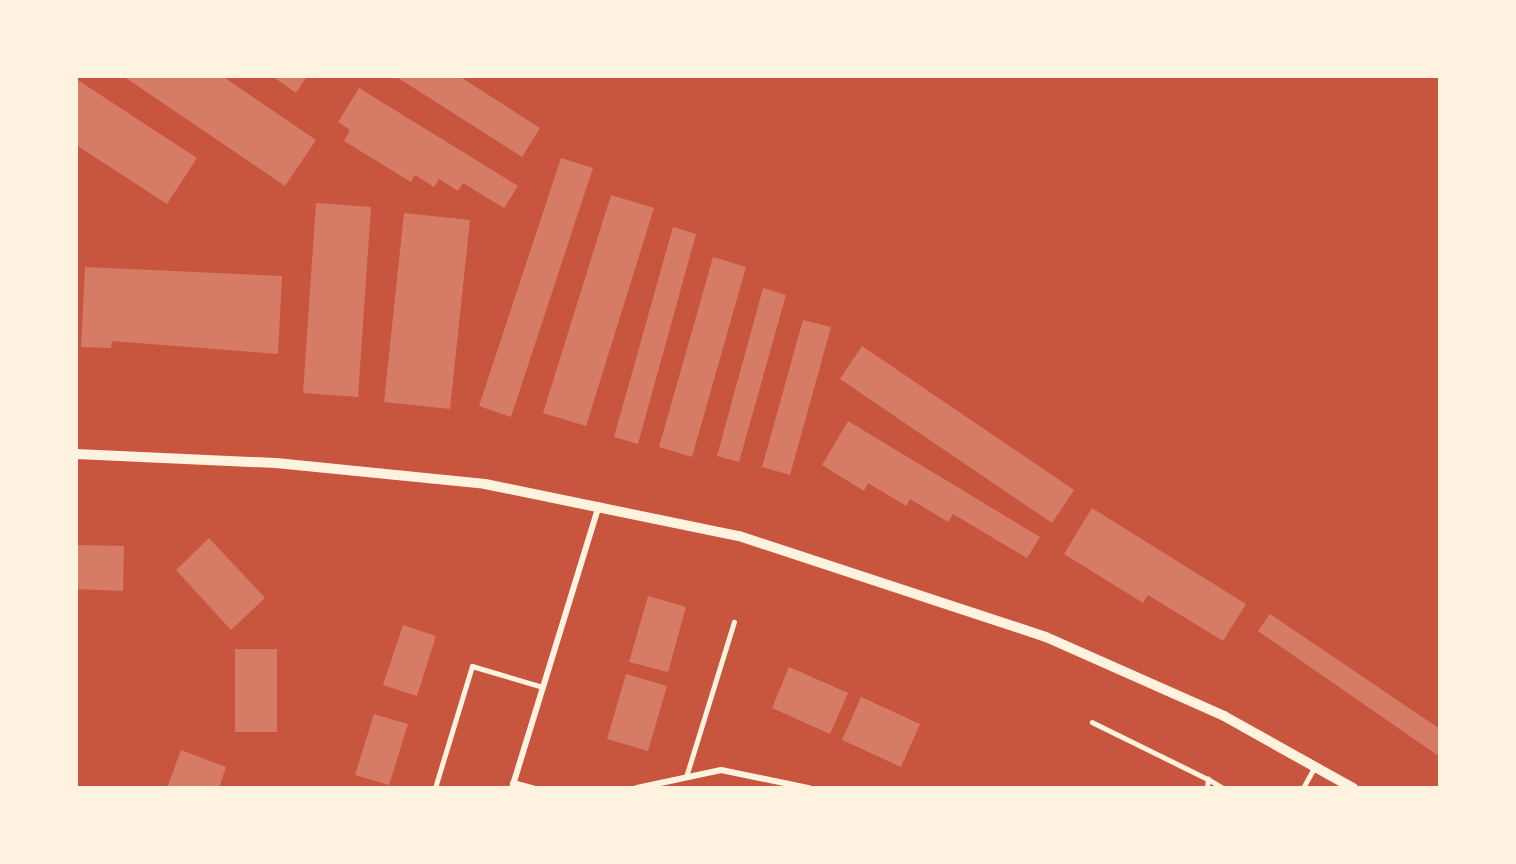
<!DOCTYPE html>
<html>
<head>
<meta charset="utf-8">
<style>
  body { margin:0 }
  #map { position:relative; width:1516px; height:864px; overflow:hidden; background:#c8553d; font-family:Lato,sans-serif }
  div>[style] { position:absolute }
  .building>* { inset:0; background:#d67c66 }
  .service>* { height:4.5px; margin:-2.25px; padding:0 2.25px; transform-origin:2.25px; border-radius:2.25px; background:#fff3e0 }
  .minor>* { height:6px; margin:-3px; padding:0 3px; transform-origin:3px; border-radius:3px; background:#fff3e0 }
  .tertiary>* { height:10px; margin:-5px; padding:0 5px; transform-origin:5px; border-radius:5px; background:#fff3e0 }
  span { translate:-50% -50%; white-space:nowrap; text-align:center; line-height:1.15; -webkit-text-stroke:4.5px #fff3e0; paint-order:stroke }
  .frame { position:absolute; inset:0; border:78px solid #fff3e0; pointer-events:none }
</style>
</head>
<body>
<div id="map">
  <div class="building">
    <i style="clip-path:polygon(123px 76px,222px 76px,316px 140px,285px 186px)"></i>
    <i style="clip-path:polygon(272px 76px,307px 76px,296px 93px)"></i>
    <i style="clip-path:polygon(395px 76px,459px 76px,540px 128px,522px 157px)"></i>
    <i style="clip-path:polygon(76px 79px,197px 158px,167px 204px,76px 145px)"></i>
    <i style="clip-path:polygon(359px 88px,518px 186px,504px 208px,463px 183px,458px 191px,439px 179px,434px 187px,415px 175px,411px 182px,344px 141px,350px 130px,338px 122px)"></i>
    <i style="clip-path:polygon(561px 158px,593px 168px,511px 417px,479px 406px)"></i>
    <i style="clip-path:polygon(611px 195px,654px 208px,586px 426px,543px 413px)"></i>
    <i style="clip-path:polygon(316px 203px,371px 207px,358px 397px,303px 393px)"></i>
    <i style="clip-path:polygon(404px 213px,470px 220px,450px 409px,384px 402px)"></i>
    <i style="clip-path:polygon(673px 227px,696px 234px,638px 444px,614px 437px)"></i>
    <i style="clip-path:polygon(713px 257px,746px 267px,692px 457px,659px 447px)"></i>
    <i style="clip-path:polygon(85px 267px,282px 276px,278px 354px,112px 341px,111px 348px,81px 347px)"></i>
    <i style="clip-path:polygon(763px 288px,786px 295px,739px 462px,717px 456px)"></i>
    <i style="clip-path:polygon(803px 320px,831px 327px,790px 475px,762px 467px)"></i>
    <i style="clip-path:polygon(862px 346px,1074px 490px,1052px 523px,840px 379px)"></i>
    <i style="clip-path:polygon(848px 421px,1040px 537px,1027px 558px,953px 514px,948px 522px,910px 499px,906px 506px,868px 483px,864px 491px,822px 465px)"></i>
    <i style="clip-path:polygon(1092px 508px,1246px 604px,1223px 641px,1148px 595px,1143px 603px,1064px 554px)"></i>
    <i style="clip-path:polygon(209px 538px,265px 598px,231px 630px,176px 570px)"></i>
    <i style="clip-path:polygon(76px 545px,124px 546px,123px 591px,76px 589px)"></i>
    <i style="clip-path:polygon(648px 596px,686px 607px,668px 672px,629px 662px)"></i>
    <i style="clip-path:polygon(1270px 614px,1440px 729px,1440px 757px,1258px 631px)"></i>
    <i style="clip-path:polygon(403px 625px,436px 636px,417px 696px,383px 685px)"></i>
    <i style="clip-path:polygon(235px 649px,277px 649px,277px 732px,235px 732px)"></i>
    <i style="clip-path:polygon(789px 667px,848px 693px,830px 734px,772px 708px)"></i>
    <i style="clip-path:polygon(626px 674px,667px 686px,648px 751px,607px 739px)"></i>
    <i style="clip-path:polygon(861px 697px,920px 724px,901px 767px,842px 740px)"></i>
    <i style="clip-path:polygon(374px 714px,408px 724px,389px 785px,355px 775px)"></i>
    <i style="clip-path:polygon(181px 750px,226px 767px,219px 788px,167px 788px)"></i>
  </div>
  <div class="service">
    <i style="left:1092px;top:722px;width:129px;rotate:26.2deg"></i>
    <i style="left:686px;top:777px;width:162px;rotate:-72.8deg"></i>
    <i style="left:435px;top:788px;width:127px;rotate:-73.1deg"></i>
    <i style="left:472px;top:666px;width:74px;rotate:16.5deg"></i>
    <i style="left:1207px;top:788px;width:9px;rotate:-84deg"></i>
    <i style="left:1208px;top:779px;width:17px;rotate:31deg"></i>
    <i style="left:1303px;top:788px;width:25px;rotate:-61deg"></i>
  </div>
  <div class="minor">
    <i style="left:513px;top:783px;width:20px;rotate:15deg"></i>
    <i style="left:512px;top:788px;width:296px;rotate:-72.9deg"></i>
    <i style="left:637px;top:788px;width:86px;rotate:-12.1deg"></i>
    <i style="left:721px;top:770px;width:90px;rotate:11.6deg"></i>
  </div>
  <div class="tertiary">
    <i style="left:76px;top:454px;width:200px;rotate:2.6deg"></i>
    <i style="left:276px;top:463px;width:210px;rotate:5.7deg"></i>
    <i style="left:485px;top:484px;width:259px;rotate:11.6deg"></i>
    <i style="left:739px;top:536px;width:323px;rotate:18.2deg"></i>
    <i style="left:1046px;top:637px;width:195px;rotate:23.9deg"></i>
    <i style="left:1224px;top:716px;width:148px;rotate:29.2deg"></i>
  </div>
  <div class="frame"></div>
</div>
</body>
</html>
